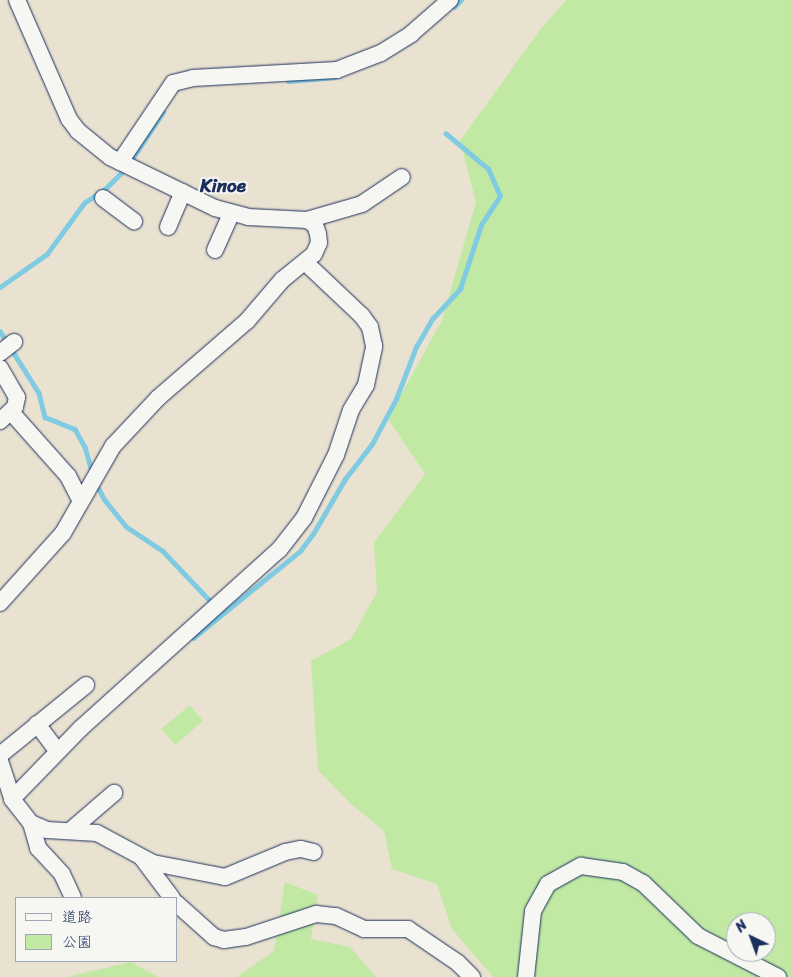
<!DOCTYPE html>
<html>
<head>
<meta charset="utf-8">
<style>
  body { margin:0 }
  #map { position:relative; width:791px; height:977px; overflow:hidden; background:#eae2d1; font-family:Sriracha,"Klee One",sans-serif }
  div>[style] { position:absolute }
  .green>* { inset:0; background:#c1e9a4 }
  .stream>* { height:4.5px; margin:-2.25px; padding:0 2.25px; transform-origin:2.25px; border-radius:2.25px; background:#81cbe2 }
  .roads { filter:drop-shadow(0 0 1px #1b2f5e) drop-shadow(0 0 1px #1b2f5e) }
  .minor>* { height:16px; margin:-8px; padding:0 8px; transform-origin:8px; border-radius:8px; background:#f6f6f2 }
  span { translate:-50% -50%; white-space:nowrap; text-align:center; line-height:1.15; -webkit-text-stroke:4px #f6f6f2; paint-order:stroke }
  .quarter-label { font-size:19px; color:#1b2f5e; font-weight:700 }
  .legend { position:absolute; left:15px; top:897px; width:162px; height:65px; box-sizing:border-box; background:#f6f6f2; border:1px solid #9ea6b7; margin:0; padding:6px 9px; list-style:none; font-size:15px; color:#1b2f5e }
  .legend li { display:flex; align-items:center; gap:10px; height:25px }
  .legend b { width:25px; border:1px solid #9ea6b7 }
  .north { position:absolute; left:726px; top:912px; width:50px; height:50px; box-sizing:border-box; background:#f6f6f2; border:1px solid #9ea6b7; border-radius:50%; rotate:318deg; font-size:14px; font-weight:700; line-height:20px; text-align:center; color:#1b2f5e }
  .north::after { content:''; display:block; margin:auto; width:18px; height:22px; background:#1b2f5e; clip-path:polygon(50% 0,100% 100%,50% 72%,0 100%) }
</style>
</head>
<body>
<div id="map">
  <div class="green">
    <i style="clip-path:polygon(evenodd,566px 0,791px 0,791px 977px,493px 977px,452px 929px,437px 884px,392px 869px,384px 831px,352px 805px,318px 770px,311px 661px,351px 639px,377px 592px,374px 543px,425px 474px,388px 419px,442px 320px,476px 202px,460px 141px,539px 31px,566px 0,736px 922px,766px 922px,766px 952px,736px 952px,736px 922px)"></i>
    <i style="clip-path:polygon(190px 705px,203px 721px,175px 745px,161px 729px)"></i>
    <i style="clip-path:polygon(285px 882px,318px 895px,311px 939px,350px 947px,376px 977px,237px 977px,274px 951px)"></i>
    <i style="clip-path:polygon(131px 962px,158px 977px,67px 977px,92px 971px)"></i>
  </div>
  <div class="stream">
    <i style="left:454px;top:7px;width:10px;rotate:-45deg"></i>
    <i style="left:288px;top:81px;width:47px;rotate:-4.9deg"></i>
    <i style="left:130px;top:162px;width:60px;rotate:-56.6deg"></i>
    <i style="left:0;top:287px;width:57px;rotate:-35.1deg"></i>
    <i style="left:47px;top:254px;width:63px;rotate:-54deg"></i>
    <i style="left:84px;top:203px;width:25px;rotate:-34deg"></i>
    <i style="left:105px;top:189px;width:30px;rotate:-45deg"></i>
    <i style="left:0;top:331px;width:73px;rotate:57.8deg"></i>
    <i style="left:39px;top:393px;width:25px;rotate:76deg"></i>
    <i style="left:45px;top:417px;width:32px;rotate:22deg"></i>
    <i style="left:75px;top:429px;width:21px;rotate:61deg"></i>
    <i style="left:85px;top:447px;width:25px;rotate:74deg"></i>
    <i style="left:96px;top:483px;width:18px;rotate:63deg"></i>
    <i style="left:104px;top:499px;width:36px;rotate:51deg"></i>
    <i style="left:127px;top:527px;width:43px;rotate:33.7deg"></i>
    <i style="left:163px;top:551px;width:74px;rotate:46.6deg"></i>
    <i style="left:193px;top:638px;width:138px;rotate:-39.1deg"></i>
    <i style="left:300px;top:551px;width:21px;rotate:-53deg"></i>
    <i style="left:313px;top:534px;width:64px;rotate:-59.8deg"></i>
    <i style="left:345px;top:479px;width:44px;rotate:-52.4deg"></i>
    <i style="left:372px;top:444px;width:51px;rotate:-61.9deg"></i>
    <i style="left:396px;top:399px;width:56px;rotate:-69deg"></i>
    <i style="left:416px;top:347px;width:34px;rotate:-60deg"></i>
    <i style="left:433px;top:318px;width:40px;rotate:-47deg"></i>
    <i style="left:460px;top:289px;width:67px;rotate:-71.8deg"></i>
    <i style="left:481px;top:225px;width:35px;rotate:-57deg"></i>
    <i style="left:500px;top:196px;width:30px;rotate:-114deg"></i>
    <i style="left:488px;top:169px;width:55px;rotate:-140.2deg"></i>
  </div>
  <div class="roads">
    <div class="minor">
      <i style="left:17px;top:0;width:130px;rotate:66.4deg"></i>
      <i style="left:69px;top:119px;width:15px;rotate:53deg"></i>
      <i style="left:78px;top:131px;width:41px;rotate:39.1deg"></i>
      <i style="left:110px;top:157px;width:117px;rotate:25.9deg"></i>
      <i style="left:215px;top:208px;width:34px;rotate:15deg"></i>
      <i style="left:248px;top:217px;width:59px;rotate:2.9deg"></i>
      <i style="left:307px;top:220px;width:57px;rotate:-16.2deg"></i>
      <i style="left:362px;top:204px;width:48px;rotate:-34deg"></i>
      <i style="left:120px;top:162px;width:95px;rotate:-56.1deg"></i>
      <i style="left:173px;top:83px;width:21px;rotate:-14deg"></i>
      <i style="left:193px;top:78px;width:144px;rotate:-3.2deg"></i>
      <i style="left:337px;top:70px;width:47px;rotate:-21.1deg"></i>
      <i style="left:381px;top:53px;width:36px;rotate:-32deg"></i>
      <i style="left:411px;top:34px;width:52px;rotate:-41.1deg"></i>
      <i style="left:103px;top:198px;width:39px;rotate:37deg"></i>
      <i style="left:168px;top:227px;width:38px;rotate:-67deg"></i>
      <i style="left:215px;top:250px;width:39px;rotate:-66deg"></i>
      <i style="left:0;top:353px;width:18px;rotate:-38deg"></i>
      <i style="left:0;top:368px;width:34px;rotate:60deg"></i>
      <i style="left:17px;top:397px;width:10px;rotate:101deg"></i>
      <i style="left:15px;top:407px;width:21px;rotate:137deg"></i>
      <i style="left:11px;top:412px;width:86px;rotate:48.3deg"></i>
      <i style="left:68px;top:476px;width:28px;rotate:63deg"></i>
      <i style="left:0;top:603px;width:94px;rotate:-48deg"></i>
      <i style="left:63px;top:533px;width:100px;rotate:-60.1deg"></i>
      <i style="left:113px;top:446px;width:66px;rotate:-46.8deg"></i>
      <i style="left:158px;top:398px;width:118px;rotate:-40.9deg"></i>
      <i style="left:247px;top:321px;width:54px;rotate:-49.5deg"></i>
      <i style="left:282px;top:280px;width:41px;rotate:-39.1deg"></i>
      <i style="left:314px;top:254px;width:12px;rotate:-66deg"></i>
      <i style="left:319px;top:243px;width:9px;rotate:-96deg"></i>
      <i style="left:318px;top:234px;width:9px;rotate:-108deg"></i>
      <i style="left:315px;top:225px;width:9px;rotate:-148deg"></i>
      <i style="left:37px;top:724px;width:34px;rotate:53deg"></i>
      <i style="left:0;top:755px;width:111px;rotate:-39.1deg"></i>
      <i style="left:0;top:761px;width:40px;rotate:72deg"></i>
      <i style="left:12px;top:799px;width:31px;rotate:52deg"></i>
      <i style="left:31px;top:823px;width:17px;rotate:24deg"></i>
      <i style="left:47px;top:830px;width:50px;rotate:3.4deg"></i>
      <i style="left:97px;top:833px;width:64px;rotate:28.2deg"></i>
      <i style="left:153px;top:863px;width:73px;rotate:11deg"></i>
      <i style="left:225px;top:877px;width:65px;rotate:-22.6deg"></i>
      <i style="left:285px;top:852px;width:16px;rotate:-11deg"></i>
      <i style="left:301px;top:849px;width:13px;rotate:13deg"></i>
      <i style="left:12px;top:799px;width:99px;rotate:-45.8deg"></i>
      <i style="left:81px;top:728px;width:266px;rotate:-42deg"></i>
      <i style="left:279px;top:550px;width:41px;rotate:-52deg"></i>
      <i style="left:304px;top:518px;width:71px;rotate:-63.1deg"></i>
      <i style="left:336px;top:455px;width:47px;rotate:-71.6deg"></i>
      <i style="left:351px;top:410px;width:29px;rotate:-59deg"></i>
      <i style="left:366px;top:385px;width:40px;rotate:-78deg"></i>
      <i style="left:374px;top:346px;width:19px;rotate:-102deg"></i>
      <i style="left:370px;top:327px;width:14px;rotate:-126deg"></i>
      <i style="left:362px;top:316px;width:77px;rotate:-136.6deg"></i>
      <i style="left:31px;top:823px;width:26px;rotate:74deg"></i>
      <i style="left:38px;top:848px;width:35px;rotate:47deg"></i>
      <i style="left:62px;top:874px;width:26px;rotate:65deg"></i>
      <i style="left:71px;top:830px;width:57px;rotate:-40.7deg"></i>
      <i style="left:142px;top:858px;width:50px;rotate:53.1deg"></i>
      <i style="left:176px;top:903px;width:51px;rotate:41.8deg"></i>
      <i style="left:214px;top:937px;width:10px;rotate:17deg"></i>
      <i style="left:224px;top:940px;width:22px;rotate:-8deg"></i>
      <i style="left:246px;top:937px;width:74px;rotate:-18.2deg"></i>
      <i style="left:316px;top:914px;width:20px;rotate:6deg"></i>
      <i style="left:336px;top:916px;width:31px;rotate:25deg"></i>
      <i style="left:364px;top:929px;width:44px"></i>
      <i style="left:408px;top:929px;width:60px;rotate:34.2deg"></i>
      <i style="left:458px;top:963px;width:20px;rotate:45deg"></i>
      <i style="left:526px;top:977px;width:66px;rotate:-83.9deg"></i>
      <i style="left:533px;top:911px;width:31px;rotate:-61deg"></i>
      <i style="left:548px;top:884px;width:38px;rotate:-29deg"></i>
      <i style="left:581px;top:866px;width:42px;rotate:8.1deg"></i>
      <i style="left:623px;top:872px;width:23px;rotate:29deg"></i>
      <i style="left:643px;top:883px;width:76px;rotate:43.9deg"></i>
      <i style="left:698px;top:936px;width:90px;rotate:27.1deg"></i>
    </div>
  </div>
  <div class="quarter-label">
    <span style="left:223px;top:186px">Kinoe</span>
  </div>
  <ul class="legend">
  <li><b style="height:6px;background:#f6f6f2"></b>道路</li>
  <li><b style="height:14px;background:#c1e9a4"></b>公園</li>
  </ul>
  <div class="north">N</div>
</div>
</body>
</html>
